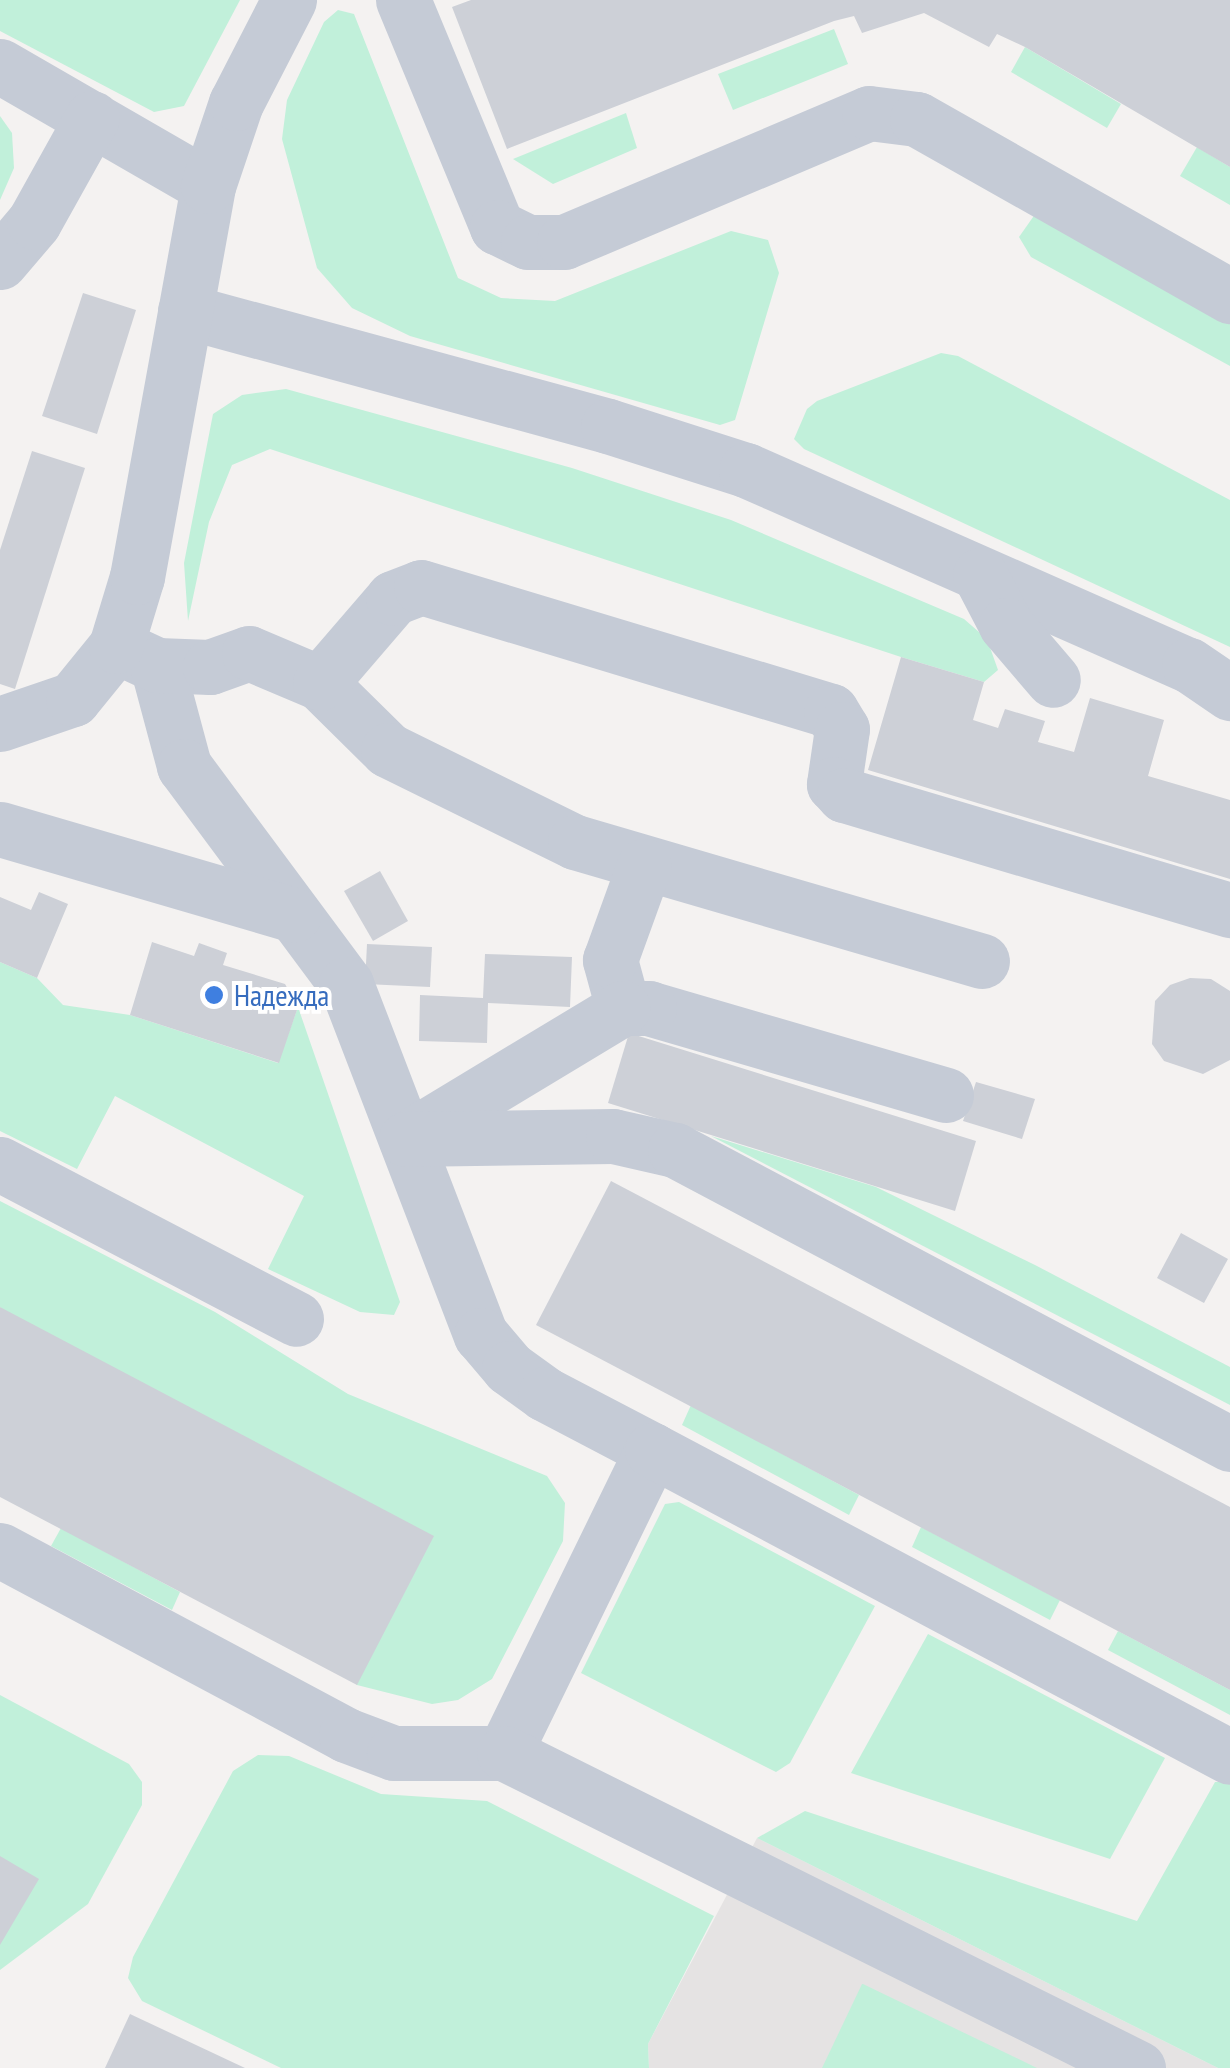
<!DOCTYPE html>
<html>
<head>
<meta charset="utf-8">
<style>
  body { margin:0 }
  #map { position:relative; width:1230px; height:2068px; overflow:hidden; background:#f4f2f1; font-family:"PT Sans Narrow",sans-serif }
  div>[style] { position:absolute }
  .education>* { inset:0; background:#e5e3e3 }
  .green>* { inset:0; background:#c1f0da }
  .building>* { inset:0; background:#cdd0d7 }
  .minor>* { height:55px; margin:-27.5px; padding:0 27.5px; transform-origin:27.5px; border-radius:27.5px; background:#c5cbd6 }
  .dots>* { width:28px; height:28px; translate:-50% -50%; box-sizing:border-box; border:5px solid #fff; border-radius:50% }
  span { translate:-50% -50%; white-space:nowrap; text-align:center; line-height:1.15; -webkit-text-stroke:8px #fff; paint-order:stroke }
  .shop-label { font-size:30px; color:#366cbe }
  .left { translate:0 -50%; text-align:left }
</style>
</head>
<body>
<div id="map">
  <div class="education">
    <i style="clip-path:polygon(757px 1838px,1218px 2068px,649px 2068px,648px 2044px)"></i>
  </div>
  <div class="green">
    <i style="clip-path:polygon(0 0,240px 0,184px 106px,154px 112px,0 31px)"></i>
    <i style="clip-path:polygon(338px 10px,354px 14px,458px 278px,501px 298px,555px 301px,731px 231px,768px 240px,779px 273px,735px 420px,720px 425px,410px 336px,352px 308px,317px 268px,282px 139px,287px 100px,324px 22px)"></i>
    <i style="clip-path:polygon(834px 29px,848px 64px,733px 110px,718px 74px)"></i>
    <i style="clip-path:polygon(1025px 47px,1121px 104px,1107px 128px,1011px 72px)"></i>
    <i style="clip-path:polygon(626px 113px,637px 148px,553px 184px,513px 159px)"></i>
    <i style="clip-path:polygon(0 116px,12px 133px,14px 168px,0 200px)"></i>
    <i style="clip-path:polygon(1197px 147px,1230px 167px,1230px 205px,1180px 176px)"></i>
    <i style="clip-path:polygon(1038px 210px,1230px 311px,1230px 366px,1031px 257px,1019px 237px)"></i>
    <i style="clip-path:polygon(941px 353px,958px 356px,1230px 500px,1230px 647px,804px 449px,794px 439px,807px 409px,817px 401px)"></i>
    <i style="clip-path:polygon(286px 389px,572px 468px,731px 520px,964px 619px,987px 639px,998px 670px,984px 682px,901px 657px,270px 449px,232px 465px,209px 522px,188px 621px,184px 563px,213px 414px,242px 395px)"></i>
    <i style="clip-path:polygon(0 962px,37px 978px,63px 1005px,130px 1015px,278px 1063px,298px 1007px,400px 1302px,394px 1315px,360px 1312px,268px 1269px,304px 1196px,115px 1096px,77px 1169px,0 1131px)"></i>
    <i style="clip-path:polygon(711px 1136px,876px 1187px,1035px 1265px,1230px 1367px,1230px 1405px)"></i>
    <i style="clip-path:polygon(0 1201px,215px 1312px,348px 1394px,547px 1476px,565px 1503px,563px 1541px,492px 1679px,458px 1700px,432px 1704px,357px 1685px,0 1307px)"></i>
    <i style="clip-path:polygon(691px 1405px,859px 1495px,849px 1515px,682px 1425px)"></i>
    <i style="clip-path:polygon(679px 1502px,875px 1606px,790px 1763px,776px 1772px,581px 1673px,665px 1504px)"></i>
    <i style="clip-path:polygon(921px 1527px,1060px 1600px,1050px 1620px,912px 1547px)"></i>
    <i style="clip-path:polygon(61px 1528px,180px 1592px,172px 1610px,51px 1546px)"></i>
    <i style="clip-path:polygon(1118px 1631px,1230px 1690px,1230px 1715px,1108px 1650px)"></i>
    <i style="clip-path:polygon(928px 1634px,1165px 1758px,1110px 1859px,851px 1773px)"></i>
    <i style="clip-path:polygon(0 1695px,129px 1764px,142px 1782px,142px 1805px,88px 1904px,0 1970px)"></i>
    <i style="clip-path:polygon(258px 1755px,289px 1756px,381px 1794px,487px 1801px,714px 1916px,648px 2044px,649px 2068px,281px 2068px,142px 2001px,128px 1978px,133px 1957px,233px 1771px)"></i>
    <i style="clip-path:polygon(1215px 1782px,1230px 1782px,1230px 2068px,1218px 2068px,757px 1838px,805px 1811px,1137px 1921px)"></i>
    <i style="clip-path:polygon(862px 1984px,863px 1984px,1037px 2068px,822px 2068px)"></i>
  </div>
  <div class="building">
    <i style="clip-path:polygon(471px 0,1230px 0,1230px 167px,1025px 47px,997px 34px,989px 47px,924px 13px,862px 33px,854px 16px,834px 21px,507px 149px,452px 7px)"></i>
    <i style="clip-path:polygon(83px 293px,136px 310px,97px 434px,42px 416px)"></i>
    <i style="clip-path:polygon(32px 451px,85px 468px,15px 689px,0 684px,0 550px)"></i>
    <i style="clip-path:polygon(901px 657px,984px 682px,973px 720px,998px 728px,1005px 709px,1045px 721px,1038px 742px,1074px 752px,1090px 698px,1164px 720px,1148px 776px,1230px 800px,1230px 879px,868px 770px)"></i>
    <i style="clip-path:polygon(380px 871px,408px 921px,373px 941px,344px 891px)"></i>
    <i style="clip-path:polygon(39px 892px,68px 904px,37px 978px,0 962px,0 897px,31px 910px)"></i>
    <i style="clip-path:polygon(152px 942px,194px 956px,199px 943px,227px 953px,223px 965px,285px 984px,298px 1007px,279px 1063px,130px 1015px)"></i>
    <i style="clip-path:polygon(367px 944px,432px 947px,430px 987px,365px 984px)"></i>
    <i style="clip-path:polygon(485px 954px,572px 957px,570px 1007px,488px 1003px,487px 1043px,419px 1041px,420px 995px,483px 998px)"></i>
    <i style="clip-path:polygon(1190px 978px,1211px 979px,1230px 991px,1230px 1060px,1203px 1074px,1164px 1061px,1152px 1044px,1155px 1001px,1170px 985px)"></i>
    <i style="clip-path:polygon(629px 1033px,976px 1141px,955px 1211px,608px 1103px)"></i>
    <i style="clip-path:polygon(976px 1082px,1035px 1099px,1022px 1139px,963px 1121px)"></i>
    <i style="clip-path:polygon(611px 1181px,1230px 1507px,1230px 1690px,536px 1325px)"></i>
    <i style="clip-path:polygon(1181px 1233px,1228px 1259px,1204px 1303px,1157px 1278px)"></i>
    <i style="clip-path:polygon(0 1307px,434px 1536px,357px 1685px,0 1497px)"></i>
    <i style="clip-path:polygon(0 1856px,39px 1879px,0 1945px)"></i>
    <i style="clip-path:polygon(130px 2014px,245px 2068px,105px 2068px)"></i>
  </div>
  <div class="minor">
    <i style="left:403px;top:0;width:246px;rotate:67.5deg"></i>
    <i style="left:497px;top:227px;width:34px;rotate:26deg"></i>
    <i style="left:528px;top:242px;width:36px"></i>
    <i style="left:564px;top:242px;width:331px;rotate:-22.9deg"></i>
    <i style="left:869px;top:113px;width:48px;rotate:7.1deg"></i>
    <i style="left:917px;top:119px;width:360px;rotate:29.5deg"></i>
    <i style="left:0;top:66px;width:240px;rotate:30deg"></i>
    <i style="left:0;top:262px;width:52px;rotate:-49.6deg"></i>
    <i style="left:34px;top:222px;width:119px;rotate:-60.9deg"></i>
    <i style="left:185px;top:311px;width:438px;rotate:15.2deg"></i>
    <i style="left:608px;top:426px;width:145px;rotate:17.7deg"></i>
    <i style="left:746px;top:470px;width:484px;rotate:23.8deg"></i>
    <i style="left:1189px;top:665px;width:50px;rotate:34.3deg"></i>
    <i style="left:980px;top:575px;width:56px;rotate:62.5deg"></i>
    <i style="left:1006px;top:625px;width:72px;rotate:49.5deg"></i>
    <i style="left:116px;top:646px;width:45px;rotate:24.9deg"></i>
    <i style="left:157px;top:665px;width:105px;rotate:75deg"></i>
    <i style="left:184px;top:766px;width:272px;rotate:53.4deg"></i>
    <i style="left:346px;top:984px;width:376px;rotate:69deg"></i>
    <i style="left:481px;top:1335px;width:43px;rotate:49.7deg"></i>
    <i style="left:509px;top:1368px;width:44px;rotate:35.8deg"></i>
    <i style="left:545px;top:1394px;width:121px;rotate:27.6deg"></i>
    <i style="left:652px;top:1450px;width:337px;rotate:116deg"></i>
    <i style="left:157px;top:665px;width:53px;rotate:2.2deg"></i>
    <i style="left:210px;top:667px;width:41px;rotate:-19.7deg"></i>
    <i style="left:249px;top:653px;width:77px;rotate:22.9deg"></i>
    <i style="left:320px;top:683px;width:95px;rotate:44.6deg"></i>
    <i style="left:388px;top:750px;width:208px;rotate:26.2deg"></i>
    <i style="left:575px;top:842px;width:424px;rotate:16.3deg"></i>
    <i style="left:320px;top:683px;width:112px;rotate:-49.3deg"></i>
    <i style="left:393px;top:598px;width:30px;rotate:-21deg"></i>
    <i style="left:421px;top:587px;width:428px;rotate:16.8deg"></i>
    <i style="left:831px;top:711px;width:21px;rotate:59deg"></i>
    <i style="left:842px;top:729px;width:56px;rotate:98.3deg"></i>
    <i style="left:834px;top:784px;width:15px;rotate:48deg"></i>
    <i style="left:844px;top:795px;width:403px;rotate:16.6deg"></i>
    <i style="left:0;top:724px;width:77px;rotate:-18.9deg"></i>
    <i style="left:73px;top:699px;width:68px;rotate:-50.9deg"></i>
    <i style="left:116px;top:646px;width:72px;rotate:-73.1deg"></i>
    <i style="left:137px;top:577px;width:397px;rotate:-79.7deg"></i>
    <i style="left:208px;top:186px;width:88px;rotate:-71.4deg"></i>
    <i style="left:236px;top:103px;width:116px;rotate:-62.8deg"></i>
    <i style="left:0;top:829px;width:306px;rotate:16.3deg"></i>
    <i style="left:623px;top:1008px;width:50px;rotate:-105.2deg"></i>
    <i style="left:610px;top:960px;width:100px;rotate:-70.1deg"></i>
    <i style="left:946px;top:1095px;width:309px;rotate:-163.7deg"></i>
    <i style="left:649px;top:1008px;width:26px;rotate:180deg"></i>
    <i style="left:623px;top:1008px;width:253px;rotate:148.9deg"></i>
    <i style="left:406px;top:1139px;width:207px;rotate:-0.8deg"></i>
    <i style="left:613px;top:1136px;width:64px;rotate:12.7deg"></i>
    <i style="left:675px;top:1150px;width:628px;rotate:27.91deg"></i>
    <i style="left:0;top:1164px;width:334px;rotate:27.6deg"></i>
    <i style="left:652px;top:1450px;width:654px;rotate:27.97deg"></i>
    <i style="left:0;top:1550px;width:392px;rotate:28.1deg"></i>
    <i style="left:346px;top:1735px;width:51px;rotate:20.6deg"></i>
    <i style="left:394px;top:1753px;width:110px"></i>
    <i style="left:504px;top:1753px;width:708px;rotate:26.42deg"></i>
  </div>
  <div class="dots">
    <i style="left:214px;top:995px;background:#3f7fe0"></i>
  </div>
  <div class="shop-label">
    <span class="left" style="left:234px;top:995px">Надежда</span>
  </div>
</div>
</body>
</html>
